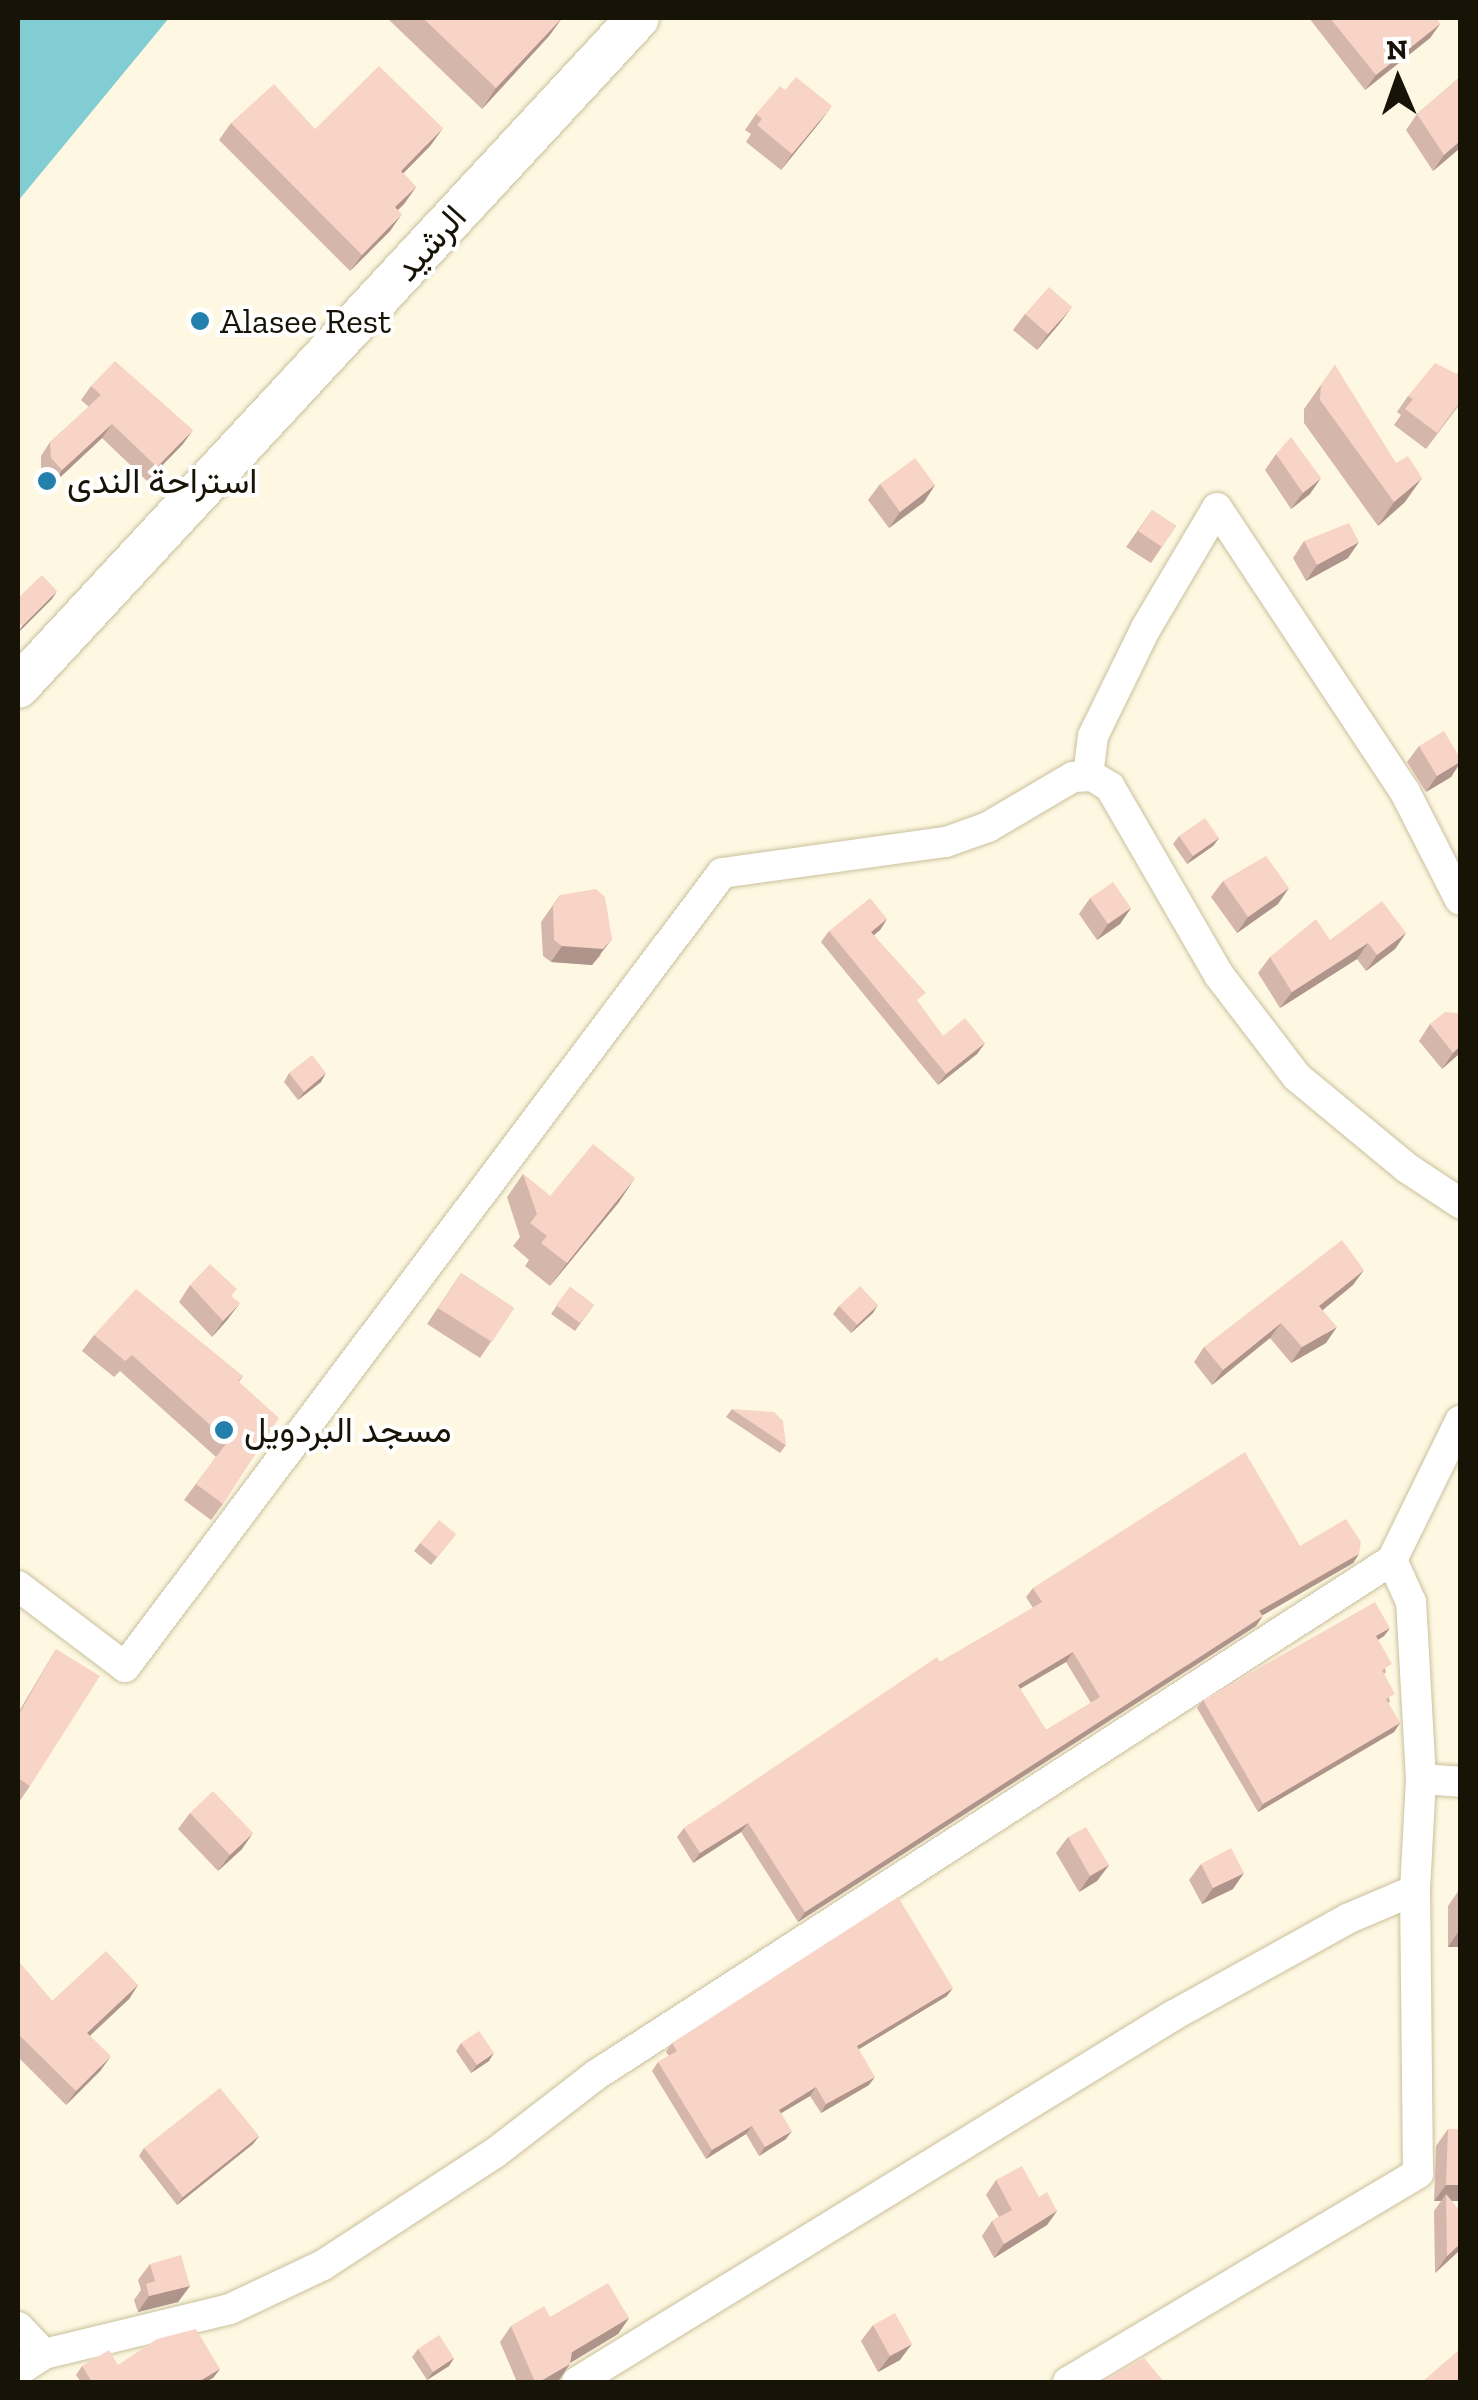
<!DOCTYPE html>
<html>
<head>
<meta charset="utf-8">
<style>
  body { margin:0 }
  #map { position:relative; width:1478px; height:2400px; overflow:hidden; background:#fef8e2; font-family:"Zilla Slab",Vazirmatn,serif }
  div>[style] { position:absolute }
  .water>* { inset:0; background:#82cdd3 }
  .roads { filter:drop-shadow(0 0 2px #c9c09c) drop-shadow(0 0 2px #c9c09c) }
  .street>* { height:30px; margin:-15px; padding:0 15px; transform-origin:15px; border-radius:15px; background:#fff }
  .secondary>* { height:42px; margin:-21px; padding:0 21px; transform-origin:21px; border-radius:21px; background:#fff }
  .wall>* { inset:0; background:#d5b6aa }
  .shaded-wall>* { inset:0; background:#ae948b }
  .building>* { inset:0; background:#f8d4c6 }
  .dots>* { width:28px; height:28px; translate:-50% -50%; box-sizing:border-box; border:5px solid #fff; border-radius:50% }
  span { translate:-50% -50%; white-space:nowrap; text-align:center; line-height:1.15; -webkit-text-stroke:8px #fff; paint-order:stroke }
  .street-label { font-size:35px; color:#171407 }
  .poi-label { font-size:35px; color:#171407 }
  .left { translate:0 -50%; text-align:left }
  .frame { position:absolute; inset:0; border:20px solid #171407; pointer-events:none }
  .north { position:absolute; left:1348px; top:30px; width:100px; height:100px; -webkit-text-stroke:8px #fff; paint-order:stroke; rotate:358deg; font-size:28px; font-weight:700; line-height:40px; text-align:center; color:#171407 }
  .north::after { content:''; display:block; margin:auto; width:35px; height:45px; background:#171407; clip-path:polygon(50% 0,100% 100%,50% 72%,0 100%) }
</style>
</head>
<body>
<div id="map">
  <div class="water">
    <i style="clip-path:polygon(18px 18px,169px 18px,18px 201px)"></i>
  </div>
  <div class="roads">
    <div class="street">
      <i style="left:1088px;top:776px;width:40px;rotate:-82.9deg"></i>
      <i style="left:1093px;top:736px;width:120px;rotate:-63.9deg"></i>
      <i style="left:1146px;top:628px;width:139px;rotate:-59.4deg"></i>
      <i style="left:1217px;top:508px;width:341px;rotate:56.5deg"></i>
      <i style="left:1405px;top:792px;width:121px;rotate:63deg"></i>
      <i style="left:18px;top:1586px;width:134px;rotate:37.1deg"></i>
      <i style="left:125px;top:1667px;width:993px;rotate:-53.06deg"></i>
      <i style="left:722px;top:873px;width:226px;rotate:-7.9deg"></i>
      <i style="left:946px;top:842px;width:45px;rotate:-19.7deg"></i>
      <i style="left:988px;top:827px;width:99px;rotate:-30.5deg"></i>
      <i style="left:1073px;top:777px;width:19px;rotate:-3deg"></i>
      <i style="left:1092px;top:776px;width:21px;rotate:31deg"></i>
      <i style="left:1110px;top:787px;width:217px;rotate:59.9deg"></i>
      <i style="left:1219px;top:975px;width:128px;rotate:52.6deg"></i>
      <i style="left:1297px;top:1077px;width:143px;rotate:39.6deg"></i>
      <i style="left:1407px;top:1168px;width:64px;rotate:33.4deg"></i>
      <i style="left:1421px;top:1779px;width:39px;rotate:4deg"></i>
      <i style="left:18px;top:2327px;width:37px;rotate:46deg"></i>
      <i style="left:44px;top:2354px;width:191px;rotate:-13.6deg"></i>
      <i style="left:230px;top:2309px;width:103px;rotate:-25.3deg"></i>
      <i style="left:323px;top:2265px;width:205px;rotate:-33.1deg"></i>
      <i style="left:495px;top:2153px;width:128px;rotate:-37.7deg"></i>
      <i style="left:596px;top:2075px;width:948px;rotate:-32.9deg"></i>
      <i style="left:18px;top:2371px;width:31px;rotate:-33deg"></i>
      <i style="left:577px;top:2382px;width:701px;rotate:-31.58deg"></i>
      <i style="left:1174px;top:2015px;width:198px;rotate:-29deg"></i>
      <i style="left:1347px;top:1919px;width:74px;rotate:-23.1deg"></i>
      <i style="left:1068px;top:2382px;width:408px;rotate:-30.8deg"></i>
      <i style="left:1418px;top:2173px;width:283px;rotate:-90.6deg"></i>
      <i style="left:1415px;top:1890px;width:111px;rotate:-86.9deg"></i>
      <i style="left:1421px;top:1779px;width:177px;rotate:-93.2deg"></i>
      <i style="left:1411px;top:1602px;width:46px;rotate:-114.3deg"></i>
      <i style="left:1392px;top:1560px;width:155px;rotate:-63.9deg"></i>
    </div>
    <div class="secondary">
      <i style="left:18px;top:687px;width:912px;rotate:-47.18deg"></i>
    </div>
  </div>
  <div class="wall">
    <i style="clip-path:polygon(387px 18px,562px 18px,549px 36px,482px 109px)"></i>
    <i style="clip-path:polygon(1309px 18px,1436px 18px,1440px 24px,1430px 38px,1365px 90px)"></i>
    <i style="clip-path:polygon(1460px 77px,1460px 148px,1433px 171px,1406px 130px,1417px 114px)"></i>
    <i style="clip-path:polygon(785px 90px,820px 122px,781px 170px,746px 142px,751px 134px,745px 130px,756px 114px)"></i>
    <i style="clip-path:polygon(231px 123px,315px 129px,431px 145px,403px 173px,416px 187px,404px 204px,398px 210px,390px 231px,350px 271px,219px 140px)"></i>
    <i style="clip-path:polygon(1025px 314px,1060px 323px,1037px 350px,1013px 330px)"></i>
    <i style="clip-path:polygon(1335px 365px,1405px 502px,1378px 526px,1304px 423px,1304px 409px)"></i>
    <i style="clip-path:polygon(1460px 369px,1460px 404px,1426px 449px,1394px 425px,1401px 415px,1397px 412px,1408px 396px,1457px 374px)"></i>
    <i style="clip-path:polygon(91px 386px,183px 444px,147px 481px,102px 438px,53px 484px,41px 472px,41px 456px,50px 442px,89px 407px,81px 400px)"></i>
    <i style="clip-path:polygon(1276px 454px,1310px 494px,1291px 509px,1265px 470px)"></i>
    <i style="clip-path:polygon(880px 484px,935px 485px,924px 502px,889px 528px,868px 500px)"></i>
    <i style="clip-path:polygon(1152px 510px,1176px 526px,1151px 563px,1126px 547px)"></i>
    <i style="clip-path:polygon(1304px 541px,1348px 558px,1306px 581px,1293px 558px)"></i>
    <i style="clip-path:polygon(1419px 746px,1460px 758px,1460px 764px,1451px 777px,1426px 792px,1407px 762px)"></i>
    <i style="clip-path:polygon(1179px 836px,1219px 838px,1213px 846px,1187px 864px,1173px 844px)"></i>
    <i style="clip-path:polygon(1223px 881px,1278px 904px,1237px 933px,1211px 897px)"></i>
    <i style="clip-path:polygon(560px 895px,601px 955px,592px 965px,551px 962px,543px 956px,541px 922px)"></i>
    <i style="clip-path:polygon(1090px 898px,1131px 908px,1120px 924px,1097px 940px,1079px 914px)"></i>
    <i style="clip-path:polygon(887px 919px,880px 930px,874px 935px,918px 1003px,943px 1036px,985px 1043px,977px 1054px,938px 1085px,821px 942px,829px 931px)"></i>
    <i style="clip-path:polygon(1406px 933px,1395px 949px,1366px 971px,1357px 959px,1280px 1008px,1258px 973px,1270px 957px,1330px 940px)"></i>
    <i style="clip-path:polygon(1459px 1013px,1460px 1053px,1442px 1069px,1419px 1041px,1430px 1024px)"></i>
    <i style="clip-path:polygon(289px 1073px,321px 1082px,298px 1100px,284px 1082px)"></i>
    <i style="clip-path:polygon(523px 1174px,550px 1196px,619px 1202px,550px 1286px,525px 1266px,529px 1260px,513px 1246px,520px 1237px,507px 1197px)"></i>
    <i style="clip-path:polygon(461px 1273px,514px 1308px,480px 1358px,427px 1324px)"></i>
    <i style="clip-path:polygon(190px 1285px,232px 1297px,228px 1319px,212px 1337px,179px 1302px)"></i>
    <i style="clip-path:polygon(1353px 1285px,1323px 1310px,1326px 1343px,1291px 1363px,1270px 1338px,1212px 1385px,1194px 1362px,1204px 1347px)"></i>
    <i style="clip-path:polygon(570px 1287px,594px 1305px,575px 1331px,551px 1314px)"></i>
    <i style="clip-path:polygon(839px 1306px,873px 1313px,851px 1333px,833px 1314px)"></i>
    <i style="clip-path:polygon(94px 1335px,243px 1376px,239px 1382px,223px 1504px,211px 1520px,184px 1500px,216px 1457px,120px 1371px,114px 1377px,82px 1351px)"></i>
    <i style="clip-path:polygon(732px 1409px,786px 1445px,780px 1453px,726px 1417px)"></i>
    <i style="clip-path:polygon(456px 1534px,431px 1565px,414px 1551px,420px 1543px)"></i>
    <i style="clip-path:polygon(evenodd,1300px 1546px,1359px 1554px,1353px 1563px,1262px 1615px,1256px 1626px,798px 1922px,741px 1832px,693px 1863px,677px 1837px,684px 1828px,940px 1662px,1033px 1608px,1026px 1597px,1033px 1588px,1300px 1546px,1066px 1662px,1091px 1703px,1046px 1730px,1020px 1689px,1066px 1662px)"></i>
    <i style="clip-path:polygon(1390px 1628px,1384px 1636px,1378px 1640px,1386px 1672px,1384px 1674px,1390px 1702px,1388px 1703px,1400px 1723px,1394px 1732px,1258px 1812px,1197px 1708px,1203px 1700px)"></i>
    <i style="clip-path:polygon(56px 1649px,30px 1786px,19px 1802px,18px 1801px,18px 1713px)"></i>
    <i style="clip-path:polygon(190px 1813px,242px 1849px,218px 1871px,178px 1829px)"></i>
    <i style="clip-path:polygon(1068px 1837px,1109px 1865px,1097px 1881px,1079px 1892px,1056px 1853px)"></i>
    <i style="clip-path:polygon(1201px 1864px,1233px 1889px,1202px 1904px,1189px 1880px)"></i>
    <i style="clip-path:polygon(1459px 1890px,1460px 1947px,1448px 1947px,1448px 1906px)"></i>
    <i style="clip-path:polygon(18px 1961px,52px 2001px,138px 1985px,129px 1999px,90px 2035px,101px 2070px,66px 2105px,18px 2057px)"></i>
    <i style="clip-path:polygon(947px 1996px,859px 2049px,869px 2085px,821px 2113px,810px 2096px,781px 2113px,786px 2139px,759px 2156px,746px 2134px,706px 2159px,652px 2071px,658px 2062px,669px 2056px,666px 2052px,672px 2043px)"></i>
    <i style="clip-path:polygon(461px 2043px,489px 2061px,471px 2073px,456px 2051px)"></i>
    <i style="clip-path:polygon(1448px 2129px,1451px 2201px,1460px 2250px,1435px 2273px,1434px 2211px,1441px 2201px,1434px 2201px,1436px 2146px)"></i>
    <i style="clip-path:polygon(259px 2136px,253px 2144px,177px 2205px,139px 2156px,144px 2148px)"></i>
    <i style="clip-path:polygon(996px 2180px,1039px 2197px,1057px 2211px,1047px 2225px,994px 2258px,982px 2236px,992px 2221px,999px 2217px,986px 2195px)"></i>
    <i style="clip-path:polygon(150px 2264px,190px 2286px,178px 2302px,138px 2312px,134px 2300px,141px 2290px,138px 2280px)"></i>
    <i style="clip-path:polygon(550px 2317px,629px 2318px,618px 2334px,570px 2363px,559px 2380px,555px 2382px,517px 2382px,500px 2342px,511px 2326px)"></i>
    <i style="clip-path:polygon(873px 2325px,900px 2360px,878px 2372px,861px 2341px)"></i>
    <i style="clip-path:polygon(418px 2349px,454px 2358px,449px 2366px,427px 2380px,412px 2357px)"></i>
    <i style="clip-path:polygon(118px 2365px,220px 2369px,213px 2378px,205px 2382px,81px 2382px,76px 2375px,82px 2366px)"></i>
  </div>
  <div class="shaded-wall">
    <i style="clip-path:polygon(562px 18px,549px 36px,482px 109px,496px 88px)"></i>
    <i style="clip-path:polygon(1440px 24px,1430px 38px,1365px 90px,1376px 75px)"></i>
    <i style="clip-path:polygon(832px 106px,820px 122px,781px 170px,792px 154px)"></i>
    <i style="clip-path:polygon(443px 128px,431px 145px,389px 188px,401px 171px)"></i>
    <i style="clip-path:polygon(1460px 141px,1460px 148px,1433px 171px,1444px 155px)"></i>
    <i style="clip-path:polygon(416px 187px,404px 204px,383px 224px,395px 207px)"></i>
    <i style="clip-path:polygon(402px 214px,390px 231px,350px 271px,362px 255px)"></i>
    <i style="clip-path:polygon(1072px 307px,1060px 323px,1037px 350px,1048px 334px)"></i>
    <i style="clip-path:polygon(112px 424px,102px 438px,53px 484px,62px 470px)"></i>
    <i style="clip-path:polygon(193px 430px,183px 444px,147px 481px,157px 467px)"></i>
    <i style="clip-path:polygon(1321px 478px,1310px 494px,1291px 509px,1303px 493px)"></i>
    <i style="clip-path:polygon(1422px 478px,1405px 502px,1378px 526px,1394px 502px)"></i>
    <i style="clip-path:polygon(935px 485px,924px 502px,889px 528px,900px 512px)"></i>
    <i style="clip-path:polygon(1359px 542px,1348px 558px,1306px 581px,1317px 565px)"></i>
    <i style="clip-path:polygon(57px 591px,52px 599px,18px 633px,22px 626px)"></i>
    <i style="clip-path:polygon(1460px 762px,1451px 777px,1426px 792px,1437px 776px)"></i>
    <i style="clip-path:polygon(1219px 838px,1213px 846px,1187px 864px,1193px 856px)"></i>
    <i style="clip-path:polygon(1289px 888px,1278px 904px,1237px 933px,1248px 917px)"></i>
    <i style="clip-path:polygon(1131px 908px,1120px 924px,1097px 940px,1108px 924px)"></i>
    <i style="clip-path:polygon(887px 919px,880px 930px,864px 943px,871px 932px)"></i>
    <i style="clip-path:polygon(1406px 933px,1395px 949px,1366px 971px,1377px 955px)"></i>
    <i style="clip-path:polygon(612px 939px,592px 965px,551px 962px,562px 946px)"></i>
    <i style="clip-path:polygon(1368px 943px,1357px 959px,1280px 1008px,1292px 992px)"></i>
    <i style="clip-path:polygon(985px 1043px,977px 1054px,938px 1085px,946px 1074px)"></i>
    <i style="clip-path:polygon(1460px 1046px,1460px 1053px,1442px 1069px,1453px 1053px)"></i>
    <i style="clip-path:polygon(326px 1073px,321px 1082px,298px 1100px,304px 1092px)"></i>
    <i style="clip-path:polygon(635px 1178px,619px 1202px,550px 1286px,567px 1263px)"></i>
    <i style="clip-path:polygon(1364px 1270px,1353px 1285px,1309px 1321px,1319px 1306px)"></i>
    <i style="clip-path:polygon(240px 1303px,228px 1319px,212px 1337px,223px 1321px)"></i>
    <i style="clip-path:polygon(878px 1305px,873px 1313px,851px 1333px,857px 1325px)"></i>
    <i style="clip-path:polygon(1281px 1323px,1270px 1338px,1212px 1385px,1223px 1370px)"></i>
    <i style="clip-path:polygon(1337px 1327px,1326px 1343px,1291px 1363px,1302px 1347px)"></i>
    <i style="clip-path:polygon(1359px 1554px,1353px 1563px,1253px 1621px,1259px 1611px)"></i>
    <i style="clip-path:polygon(1263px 1616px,1256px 1626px,798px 1922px,805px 1912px)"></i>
    <i style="clip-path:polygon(1390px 1628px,1384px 1636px,1371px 1644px,1376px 1636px)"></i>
    <i style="clip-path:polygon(1073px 1652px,1066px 1662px,1011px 1694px,1018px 1685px)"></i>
    <i style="clip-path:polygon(1400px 1723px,1394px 1732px,1258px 1812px,1263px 1804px)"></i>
    <i style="clip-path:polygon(748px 1823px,741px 1832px,693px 1863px,700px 1853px)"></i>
    <i style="clip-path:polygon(253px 1833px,242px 1849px,218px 1871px,230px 1855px)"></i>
    <i style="clip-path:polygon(1109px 1865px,1097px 1881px,1079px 1892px,1090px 1876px)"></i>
    <i style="clip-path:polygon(1244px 1873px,1233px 1889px,1202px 1904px,1213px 1888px)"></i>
    <i style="clip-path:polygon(1459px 1931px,1460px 1931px,1460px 1947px,1448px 1947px)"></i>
    <i style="clip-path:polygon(138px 1985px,129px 1999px,78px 2047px,87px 2033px)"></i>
    <i style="clip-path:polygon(953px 1988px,947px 1996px,851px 2054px,857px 2046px)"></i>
    <i style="clip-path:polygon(494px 2053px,489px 2061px,471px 2073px,477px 2065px)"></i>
    <i style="clip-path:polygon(111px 2056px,101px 2070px,66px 2105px,76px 2091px)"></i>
    <i style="clip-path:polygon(875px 2077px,869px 2085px,821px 2113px,826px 2104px)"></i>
    <i style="clip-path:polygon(816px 2087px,810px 2096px,773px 2118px,779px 2110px)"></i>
    <i style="clip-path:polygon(752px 2126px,746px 2134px,706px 2159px,712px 2150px)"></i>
    <i style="clip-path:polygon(792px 2131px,786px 2139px,759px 2156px,765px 2147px)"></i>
    <i style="clip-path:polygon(259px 2136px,253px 2144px,177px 2205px,183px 2197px)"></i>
    <i style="clip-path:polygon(1446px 2185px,1460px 2185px,1460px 2201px,1446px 2201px,1446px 2194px,1441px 2201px,1434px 2201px)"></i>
    <i style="clip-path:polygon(1057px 2211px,1047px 2225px,994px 2258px,1004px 2244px)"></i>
    <i style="clip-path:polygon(1460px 2244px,1460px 2250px,1435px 2273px,1447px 2256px)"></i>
    <i style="clip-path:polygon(190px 2286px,178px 2302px,138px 2312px,149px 2296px)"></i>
    <i style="clip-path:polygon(629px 2318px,618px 2334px,560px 2369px,572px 2352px)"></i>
    <i style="clip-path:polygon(912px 2344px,900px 2360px,878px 2372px,890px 2356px)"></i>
    <i style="clip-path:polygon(454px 2358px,449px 2366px,427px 2380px,433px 2372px)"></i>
    <i style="clip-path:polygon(570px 2364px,559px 2380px,555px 2382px,539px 2382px)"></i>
    <i style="clip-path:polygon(220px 2369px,213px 2378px,205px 2382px,199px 2382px)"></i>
  </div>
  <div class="building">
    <i style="clip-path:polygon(423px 18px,562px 18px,496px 88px)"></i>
    <i style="clip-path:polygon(1330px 18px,1436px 18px,1440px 24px,1376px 75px)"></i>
    <i style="clip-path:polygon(379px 66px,443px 128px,401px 171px,416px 187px,395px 207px,402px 214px,362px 255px,231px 123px,274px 84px,315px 129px)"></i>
    <i style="clip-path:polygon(796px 77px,832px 106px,792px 154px,757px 125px,762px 119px,756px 114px,780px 86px,785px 90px)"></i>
    <i style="clip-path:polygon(1460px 77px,1460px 141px,1444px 155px,1417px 114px)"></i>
    <i style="clip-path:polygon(1049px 287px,1072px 307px,1048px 334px,1025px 314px)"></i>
    <i style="clip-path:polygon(115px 361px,193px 430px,157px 467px,112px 424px,62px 470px,51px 458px,50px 442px,101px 395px,91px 386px)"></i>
    <i style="clip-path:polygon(1435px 363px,1459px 375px,1460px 371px,1460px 402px,1437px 433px,1405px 409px,1413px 399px,1408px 396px)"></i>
    <i style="clip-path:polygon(1335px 365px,1396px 463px,1408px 456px,1422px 478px,1394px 502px,1320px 400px,1321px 385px)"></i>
    <i style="clip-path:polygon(1291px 437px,1321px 478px,1303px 493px,1276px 454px)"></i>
    <i style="clip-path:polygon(915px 458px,935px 485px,900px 512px,880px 484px)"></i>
    <i style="clip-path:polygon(1152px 510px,1176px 526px,1162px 547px,1138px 531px)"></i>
    <i style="clip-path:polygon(1349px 523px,1359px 542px,1317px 565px,1304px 541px)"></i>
    <i style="clip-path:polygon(42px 575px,57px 591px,22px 626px,18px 621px,18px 598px)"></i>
    <i style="clip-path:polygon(1444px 731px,1460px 758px,1460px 762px,1437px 776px,1419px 746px)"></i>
    <i style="clip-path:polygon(1205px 818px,1219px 838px,1193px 856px,1179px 836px)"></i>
    <i style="clip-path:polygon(1266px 856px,1289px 888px,1248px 917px,1223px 881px)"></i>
    <i style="clip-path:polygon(1113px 882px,1131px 908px,1108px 924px,1090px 898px)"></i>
    <i style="clip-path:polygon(596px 889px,605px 897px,612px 939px,603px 949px,562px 946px,554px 940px,553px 906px,560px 895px)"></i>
    <i style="clip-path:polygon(870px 898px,887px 919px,871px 932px,926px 993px,917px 1000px,943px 1036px,965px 1018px,985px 1043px,946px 1074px,829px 931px)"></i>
    <i style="clip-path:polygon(1382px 901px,1406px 933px,1377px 955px,1368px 943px,1292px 992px,1270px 957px,1316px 919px,1330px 940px)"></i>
    <i style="clip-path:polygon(1445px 1012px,1459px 1013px,1460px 1012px,1460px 1046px,1453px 1053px,1430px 1024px)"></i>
    <i style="clip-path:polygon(312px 1055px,326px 1073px,304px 1092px,289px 1073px)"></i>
    <i style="clip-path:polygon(593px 1144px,635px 1178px,567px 1263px,541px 1243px,547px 1236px,530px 1223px,537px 1214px,523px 1174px,550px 1196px)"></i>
    <i style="clip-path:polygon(1342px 1240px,1364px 1270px,1319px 1306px,1337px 1327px,1302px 1347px,1281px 1323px,1223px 1370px,1204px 1347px)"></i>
    <i style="clip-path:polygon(210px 1264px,237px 1289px,231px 1296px,240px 1303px,223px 1321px,190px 1285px)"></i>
    <i style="clip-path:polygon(461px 1273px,514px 1308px,492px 1342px,438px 1308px)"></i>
    <i style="clip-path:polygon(860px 1286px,878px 1305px,857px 1325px,839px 1306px)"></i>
    <i style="clip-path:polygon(570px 1287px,594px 1305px,580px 1323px,556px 1305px)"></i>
    <i style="clip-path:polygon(136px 1289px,243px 1376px,238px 1381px,279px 1418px,223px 1504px,196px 1484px,228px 1441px,132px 1355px,125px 1361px,94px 1335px)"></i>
    <i style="clip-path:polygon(732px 1409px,774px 1412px,783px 1421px,786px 1445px)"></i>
    <i style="clip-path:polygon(evenodd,1245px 1452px,1300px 1546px,1346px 1519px,1361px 1542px,1359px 1554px,1259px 1611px,1263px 1616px,805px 1912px,748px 1823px,700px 1853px,684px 1828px,937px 1657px,940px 1662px,1042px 1602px,1033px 1588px,1245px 1452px,1073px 1652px,1100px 1697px,1046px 1730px,1018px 1685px,1073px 1652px)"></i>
    <i style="clip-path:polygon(439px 1520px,456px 1534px,437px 1557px,420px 1543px)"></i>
    <i style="clip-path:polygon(1375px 1602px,1390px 1628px,1376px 1636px,1392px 1664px,1382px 1670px,1395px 1694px,1386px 1699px,1400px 1723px,1263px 1804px,1203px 1700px)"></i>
    <i style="clip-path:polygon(56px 1649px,100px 1676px,30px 1786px,18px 1778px,18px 1716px)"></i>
    <i style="clip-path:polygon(213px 1791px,253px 1833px,230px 1855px,190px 1813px)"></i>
    <i style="clip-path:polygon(1086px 1827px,1109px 1865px,1090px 1876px,1068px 1837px)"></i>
    <i style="clip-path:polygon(1231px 1848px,1244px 1873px,1213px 1888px,1201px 1864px)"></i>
    <i style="clip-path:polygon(1459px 1890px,1460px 1890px,1460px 1931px,1459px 1931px)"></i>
    <i style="clip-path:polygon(898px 1897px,953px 1988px,857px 2046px,875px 2077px,826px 2104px,816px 2087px,779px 2110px,792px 2131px,765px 2147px,752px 2126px,712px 2150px,658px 2062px,677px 2051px,672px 2043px)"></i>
    <i style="clip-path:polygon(106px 1951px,138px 1985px,87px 2033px,111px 2056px,76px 2091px,18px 2034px,18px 1961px,52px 2001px)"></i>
    <i style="clip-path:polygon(479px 2031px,494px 2053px,477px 2065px,461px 2043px)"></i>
    <i style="clip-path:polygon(220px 2088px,259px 2136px,183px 2197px,144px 2148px)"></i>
    <i style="clip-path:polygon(1448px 2129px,1460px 2129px,1460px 2185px,1446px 2185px)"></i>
    <i style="clip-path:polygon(1022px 2166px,1039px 2197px,1047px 2192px,1057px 2211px,1004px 2244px,992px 2221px,1012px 2210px,996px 2180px)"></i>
    <i style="clip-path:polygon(1446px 2194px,1460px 2211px,1460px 2244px,1447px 2256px)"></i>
    <i style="clip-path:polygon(181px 2255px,190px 2286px,149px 2296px,146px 2284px,155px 2281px,150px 2264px)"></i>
    <i style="clip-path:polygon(608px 2283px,629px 2318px,572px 2352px,570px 2364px,539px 2382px,535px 2382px,511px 2326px,544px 2306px,550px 2317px)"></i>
    <i style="clip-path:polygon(895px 2313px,912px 2344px,890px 2356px,873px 2325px)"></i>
    <i style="clip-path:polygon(196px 2329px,220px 2369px,201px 2380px,203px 2382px,92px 2382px,82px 2366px,109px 2350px,118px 2365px,157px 2339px)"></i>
    <i style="clip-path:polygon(439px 2335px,454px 2358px,433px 2372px,418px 2349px)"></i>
    <i style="clip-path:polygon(1460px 2349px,1460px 2382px,1422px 2382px)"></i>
    <i style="clip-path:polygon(1144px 2358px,1164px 2382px,1100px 2382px)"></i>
  </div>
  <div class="dots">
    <i style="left:200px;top:321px;background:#237fac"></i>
    <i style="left:47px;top:481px;background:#237fac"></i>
    <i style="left:224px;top:1430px;background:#237fac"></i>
  </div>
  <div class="street-label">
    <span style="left:430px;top:243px;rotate:-48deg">الرشيد</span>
  </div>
  <div class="poi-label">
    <span class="left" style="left:220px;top:321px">Alasee Rest</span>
    <span class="left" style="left:67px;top:481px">استراحة الندى</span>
    <span class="left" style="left:244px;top:1430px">مسجد البردويل</span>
  </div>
  <div class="frame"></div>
  <div class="north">N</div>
</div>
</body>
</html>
